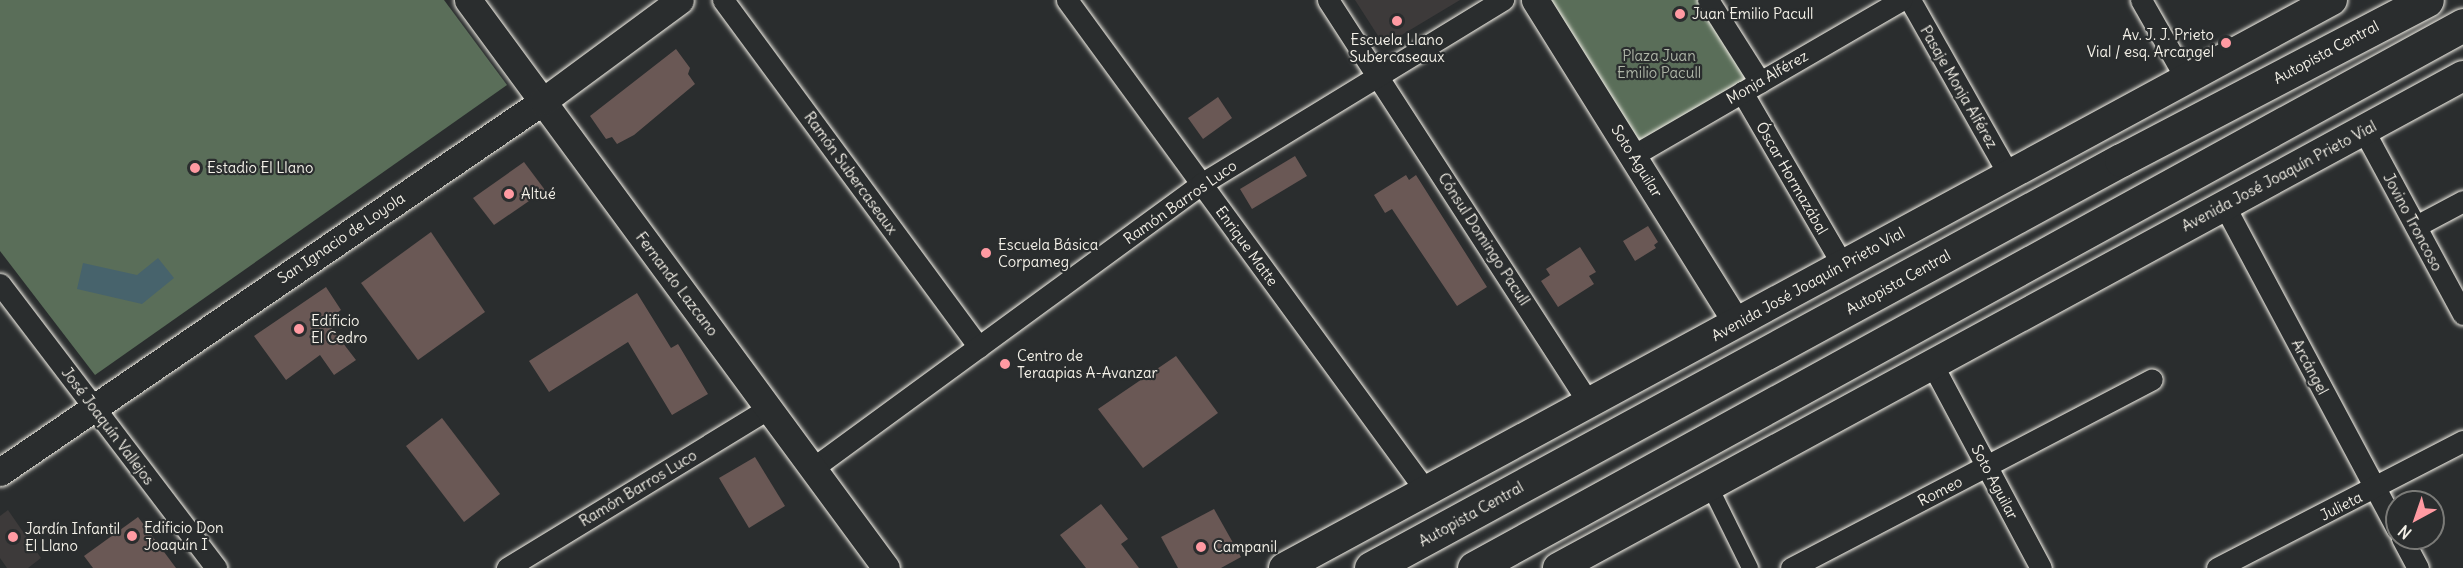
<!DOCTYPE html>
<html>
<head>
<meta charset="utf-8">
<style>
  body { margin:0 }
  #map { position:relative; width:2463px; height:568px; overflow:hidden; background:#2a2d2e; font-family:Delius,sans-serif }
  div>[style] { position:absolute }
  .built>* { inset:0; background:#3d3a3a }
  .green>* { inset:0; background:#5a6e59 }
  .water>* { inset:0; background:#47636c }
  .building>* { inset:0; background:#6a5855 }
  .roads { filter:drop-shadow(0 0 2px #f4f1e8) drop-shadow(0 0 2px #f4f1e8) }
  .pedestrian>* { height:16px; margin:-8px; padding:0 8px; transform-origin:8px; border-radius:8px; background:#2a2d2e }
  .minor>* { height:21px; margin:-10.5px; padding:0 10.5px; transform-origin:10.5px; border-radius:10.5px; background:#2a2d2e }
  .tertiary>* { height:27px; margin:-13.5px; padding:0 13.5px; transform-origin:13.5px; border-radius:13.5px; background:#2a2d2e }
  .secondary>* { height:30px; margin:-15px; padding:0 15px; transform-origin:15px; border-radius:15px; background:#2a2d2e }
  .motorway>* { height:33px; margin:-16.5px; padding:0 16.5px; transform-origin:16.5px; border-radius:16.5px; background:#2a2d2e }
  .dots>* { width:16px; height:16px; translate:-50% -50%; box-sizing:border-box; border:3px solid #2a2d2e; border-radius:50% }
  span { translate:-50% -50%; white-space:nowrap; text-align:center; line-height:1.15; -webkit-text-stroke:4.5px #2a2d2e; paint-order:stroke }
  .poi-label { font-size:15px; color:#f4f1e8 }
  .left { translate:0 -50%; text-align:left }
  .right { translate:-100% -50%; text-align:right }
  .street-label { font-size:15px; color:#f4f1e8 }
  .park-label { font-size:15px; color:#afb6a8 }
  .north { position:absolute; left:2385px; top:490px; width:60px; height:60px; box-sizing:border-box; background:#2a2d2e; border:2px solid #7b7b78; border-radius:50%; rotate:220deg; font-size:16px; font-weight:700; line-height:24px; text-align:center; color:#f4f1e8 }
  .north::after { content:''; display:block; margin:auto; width:21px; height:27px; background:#ff9aa2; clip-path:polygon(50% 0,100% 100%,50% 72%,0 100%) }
</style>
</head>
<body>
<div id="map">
  <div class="built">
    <i style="clip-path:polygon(1355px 0,1460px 0,1390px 42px,1382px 42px)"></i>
    <i style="clip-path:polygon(8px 510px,41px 558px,28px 568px,7px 568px,0 558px,0 516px)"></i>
  </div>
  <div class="green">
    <i style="clip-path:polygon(0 0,444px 0,507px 85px,95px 375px,0 251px)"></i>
    <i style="clip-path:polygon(1541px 0,1706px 0,1753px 82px,1636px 150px)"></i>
  </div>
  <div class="water">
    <i style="clip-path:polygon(158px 258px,174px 278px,142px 304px,77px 289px,83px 263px,137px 275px)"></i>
  </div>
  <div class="building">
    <i style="clip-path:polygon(676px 49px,690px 68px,688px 74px,695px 84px,634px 135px,617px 144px,612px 137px,606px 139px,590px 116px)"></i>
    <i style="clip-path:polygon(1218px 97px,1232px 118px,1203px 139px,1188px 118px)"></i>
    <i style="clip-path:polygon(1295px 156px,1307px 176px,1252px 209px,1240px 189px)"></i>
    <i style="clip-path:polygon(524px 162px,545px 190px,494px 225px,473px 198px)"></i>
    <i style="clip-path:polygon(1406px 175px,1409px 180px,1416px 175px,1487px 287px,1457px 306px,1392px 209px,1385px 213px,1374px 195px)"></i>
    <i style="clip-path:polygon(1648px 226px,1658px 242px,1654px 245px,1656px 248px,1635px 261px,1623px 241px)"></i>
    <i style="clip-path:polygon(431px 232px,485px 312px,418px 360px,361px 283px)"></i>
    <i style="clip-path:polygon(1580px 247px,1596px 272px,1589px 276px,1594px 284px,1558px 307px,1541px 281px,1550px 275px,1546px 269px)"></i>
    <i style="clip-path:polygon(326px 287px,341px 310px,326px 321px,356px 360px,334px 375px,320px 355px,286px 380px,254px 336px)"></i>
    <i style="clip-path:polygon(637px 293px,671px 348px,678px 344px,708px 394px,672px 415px,628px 342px,549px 392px,529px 361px)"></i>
    <i style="clip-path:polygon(1176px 356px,1218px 413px,1143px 468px,1098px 409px)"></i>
    <i style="clip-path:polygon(442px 418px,500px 494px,464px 522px,406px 446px)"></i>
    <i style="clip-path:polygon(755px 457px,785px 506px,749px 528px,719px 478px)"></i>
    <i style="clip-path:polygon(1101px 504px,1128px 539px,1121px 544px,1139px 568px,1086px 568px,1060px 535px)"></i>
    <i style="clip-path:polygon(1214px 509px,1241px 557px,1221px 568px,1178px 568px,1161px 537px)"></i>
    <i style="clip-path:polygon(138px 517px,176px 568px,93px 568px,84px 556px)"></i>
  </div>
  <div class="roads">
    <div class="pedestrian">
      <i style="left:1709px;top:485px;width:93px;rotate:63.7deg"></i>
    </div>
    <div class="minor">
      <i style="left:723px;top:0;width:431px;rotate:53.6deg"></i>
      <i style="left:1067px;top:0;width:608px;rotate:53.83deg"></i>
      <i style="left:1328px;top:0;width:480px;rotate:57.1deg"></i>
      <i style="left:1708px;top:0;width:97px;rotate:57.6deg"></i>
      <i style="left:1910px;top:0;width:201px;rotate:60.5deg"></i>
      <i style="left:2141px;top:0;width:91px;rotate:60.3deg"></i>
      <i style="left:1742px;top:92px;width:199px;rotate:59.8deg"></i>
      <i style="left:2364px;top:131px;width:208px;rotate:61.6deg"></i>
      <i style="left:1634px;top:155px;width:309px;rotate:-30.1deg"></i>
      <i style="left:2224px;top:205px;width:367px;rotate:61.9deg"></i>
      <i style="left:2416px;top:226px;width:53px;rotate:-28deg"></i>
      <i style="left:0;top:284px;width:357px;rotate:52.7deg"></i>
      <i style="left:1932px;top:364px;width:231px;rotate:61.9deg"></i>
      <i style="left:813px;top:468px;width:481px;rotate:-36.2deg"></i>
      <i style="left:1201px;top:184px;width:354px;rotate:-31.4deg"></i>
      <i style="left:2402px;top:538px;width:34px;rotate:62deg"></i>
      <i style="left:507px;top:568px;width:307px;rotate:-31.4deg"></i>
      <i style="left:1791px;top:568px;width:407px;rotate:-27.6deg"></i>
      <i style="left:2217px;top:568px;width:277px;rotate:-27.3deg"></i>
    </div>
    <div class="tertiary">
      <i style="left:468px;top:0;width:705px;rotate:53.65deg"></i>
      <i style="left:1535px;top:0;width:380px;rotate:58deg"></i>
      <i style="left:0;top:472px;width:658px;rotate:-34.34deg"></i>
      <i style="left:543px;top:101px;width:170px;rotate:-36.4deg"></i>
    </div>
    <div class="secondary">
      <i style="left:1284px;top:568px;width:1192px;rotate:-28.46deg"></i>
      <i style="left:1558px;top:568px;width:1030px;rotate:-28.53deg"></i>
    </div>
    <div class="motorway">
      <i style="left:1371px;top:568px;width:854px;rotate:-28.55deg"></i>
      <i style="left:2121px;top:160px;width:345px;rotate:-27.6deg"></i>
      <i style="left:1474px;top:568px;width:1128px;rotate:-28.77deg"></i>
    </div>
  </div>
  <div class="dots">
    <i style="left:1680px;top:14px;background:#ff9aa2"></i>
    <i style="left:1397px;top:21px;background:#ff9aa2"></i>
    <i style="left:2226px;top:43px;background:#ff9aa2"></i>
    <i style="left:195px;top:168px;background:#ff9aa2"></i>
    <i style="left:509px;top:194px;background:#ff9aa2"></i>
    <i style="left:986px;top:253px;background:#ff9aa2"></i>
    <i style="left:299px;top:329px;background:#ff9aa2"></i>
    <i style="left:1005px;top:364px;background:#ff9aa2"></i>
    <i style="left:132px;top:536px;background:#ff9aa2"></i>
    <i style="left:13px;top:537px;background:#ff9aa2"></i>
    <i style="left:1201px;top:547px;background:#ff9aa2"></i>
  </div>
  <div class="poi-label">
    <span class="left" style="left:1692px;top:14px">Juan Emilio Pacull</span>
    <span class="right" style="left:2214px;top:43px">Av. J. J. Prieto<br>Vial / esq. Arcangel</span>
    <span style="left:1397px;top:48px">Escuela Llano<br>Subercaseaux</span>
    <span class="left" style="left:207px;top:168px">Estadio El Llano</span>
    <span class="left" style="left:521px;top:194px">Altué</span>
    <span class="left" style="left:998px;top:253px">Escuela Básica<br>Corpameg</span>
    <span class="left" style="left:311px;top:329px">Edificio<br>El Cedro</span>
    <span class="left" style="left:1017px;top:364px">Centro de<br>Teraapias A-Avanzar</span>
    <span class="left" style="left:144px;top:536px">Edificio Don<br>Joaquín I</span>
    <span class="left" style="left:25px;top:537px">Jardín Infantil<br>El Llano</span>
    <span class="left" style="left:1213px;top:547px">Campanil</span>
  </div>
  <div class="street-label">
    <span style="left:2326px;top:52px;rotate:-28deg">Autopista Central</span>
    <span style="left:1767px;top:77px;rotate:-30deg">Monja Alférez</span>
    <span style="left:1959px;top:87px;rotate:60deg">Pasaje Monja Alférez</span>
    <span style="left:1637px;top:161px;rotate:58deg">Soto Aguilar</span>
    <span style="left:851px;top:173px;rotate:54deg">Ramón Subercaseaux</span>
    <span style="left:2279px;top:176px;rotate:-28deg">Avenida José Joaquín Prieto Vial</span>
    <span style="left:1792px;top:178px;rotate:60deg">Óscar Hormazábal</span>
    <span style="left:1180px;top:202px;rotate:-35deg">Ramón Barros Luco</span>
    <span style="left:2413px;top:222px;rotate:62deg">Jovino Troncoso</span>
    <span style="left:341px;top:238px;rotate:-34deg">San Ignacio de Loyola</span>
    <span style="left:1484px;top:239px;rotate:57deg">Cónsul Domingo Pacull</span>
    <span style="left:1247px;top:246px;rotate:54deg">Enrique Matte</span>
    <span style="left:1898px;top:282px;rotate:-29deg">Autopista Central</span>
    <span style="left:677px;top:284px;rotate:53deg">Fernando Lazcano</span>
    <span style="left:1808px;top:284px;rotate:-29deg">Avenida José Joaquín Prieto Vial</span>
    <span style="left:2310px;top:367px;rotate:62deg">Arcángel</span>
    <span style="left:108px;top:426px;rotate:53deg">José Joaquín Vallejos</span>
    <span style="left:1995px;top:482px;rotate:62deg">Soto Aguilar</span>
    <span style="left:638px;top:488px;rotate:-31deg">Ramón Barros Luco</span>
    <span style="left:1940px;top:491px;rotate:-27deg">Romeo</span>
    <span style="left:2341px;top:506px;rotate:-27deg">Julieta</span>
    <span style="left:1471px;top:514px;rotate:-29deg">Autopista Central</span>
  </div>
  <div class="park-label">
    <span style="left:1659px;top:64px">Plaza Juan<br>Emilio Pacull</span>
  </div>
  <div class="north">N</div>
</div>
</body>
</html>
